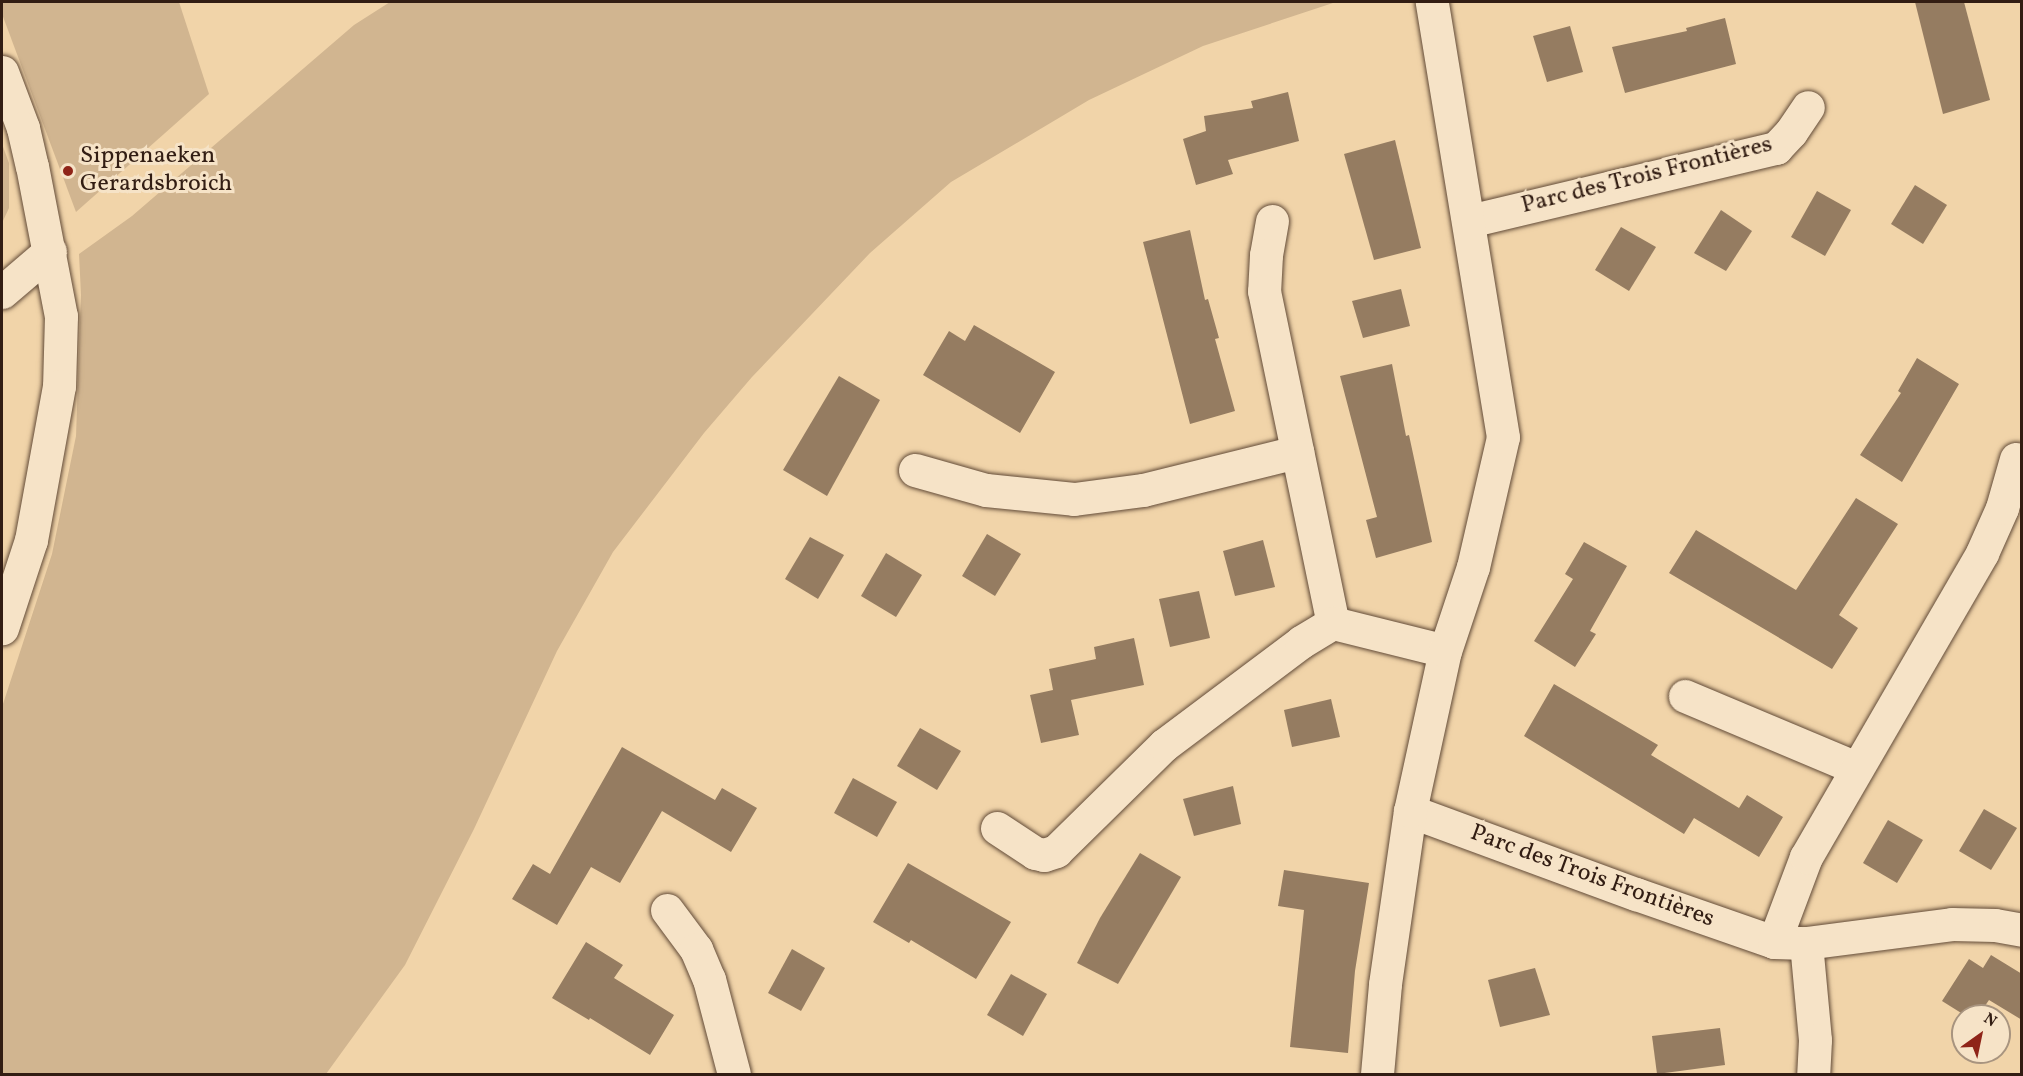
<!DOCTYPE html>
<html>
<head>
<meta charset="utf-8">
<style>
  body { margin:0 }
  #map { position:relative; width:2023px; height:1076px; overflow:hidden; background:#f1d4a9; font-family:Vollkorn,serif }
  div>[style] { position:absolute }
  .green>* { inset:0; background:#d1b590 }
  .building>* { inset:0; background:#957c61 }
  .roads { filter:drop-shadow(0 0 2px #624b38) drop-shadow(0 0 2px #624b38) }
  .minor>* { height:33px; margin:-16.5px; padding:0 16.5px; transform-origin:16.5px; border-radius:16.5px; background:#f6e3c7 }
  .tertiary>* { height:33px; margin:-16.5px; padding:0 16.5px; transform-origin:16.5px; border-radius:16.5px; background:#f6e3c7 }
  .dots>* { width:16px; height:16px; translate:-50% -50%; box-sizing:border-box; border:3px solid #f6e3c7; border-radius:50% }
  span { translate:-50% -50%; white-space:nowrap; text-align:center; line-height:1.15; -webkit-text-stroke:6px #f6e3c7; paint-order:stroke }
  .poi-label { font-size:24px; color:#321d13 }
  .left { translate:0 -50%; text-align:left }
  .street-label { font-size:24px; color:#321d13 }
  .frame { position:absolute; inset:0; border:3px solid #321d13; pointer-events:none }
  .north { position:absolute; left:1951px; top:1004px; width:60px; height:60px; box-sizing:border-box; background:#f6e3c7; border:2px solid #a8947f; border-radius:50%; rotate:33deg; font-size:16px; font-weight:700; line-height:24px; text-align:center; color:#321d13 }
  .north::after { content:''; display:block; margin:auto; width:21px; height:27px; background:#8f2418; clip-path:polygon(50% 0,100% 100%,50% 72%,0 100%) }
</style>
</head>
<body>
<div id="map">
  <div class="green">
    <i style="clip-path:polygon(2px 2px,179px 2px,209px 94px,76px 212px,2px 14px)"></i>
    <i style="clip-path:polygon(390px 2px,1336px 2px,1203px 46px,1089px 100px,951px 182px,870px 253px,752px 377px,704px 433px,613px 552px,557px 651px,474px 829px,405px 965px,326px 1074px,2px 1074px,2px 707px,52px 554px,76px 436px,81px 295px,79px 254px,132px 216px,354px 25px)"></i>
    <i style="clip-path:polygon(2px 144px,9px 163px,9px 208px,2px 223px)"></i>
  </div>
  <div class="building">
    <i style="clip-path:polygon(1915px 2px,1964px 2px,1990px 100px,1943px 114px)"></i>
    <i style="clip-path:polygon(1725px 18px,1736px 64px,1625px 93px,1612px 47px,1687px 31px,1686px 28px)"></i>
    <i style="clip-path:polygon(1570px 26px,1583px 72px,1547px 82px,1533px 36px)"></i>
    <i style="clip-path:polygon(1288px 92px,1299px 141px,1228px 160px,1233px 174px,1196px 185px,1183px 139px,1206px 131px,1204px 116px,1253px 108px,1251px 101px)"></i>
    <i style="clip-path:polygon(1395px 140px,1421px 248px,1374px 260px,1344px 154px)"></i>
    <i style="clip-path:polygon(1915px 185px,1947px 205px,1923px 244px,1891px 224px)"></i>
    <i style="clip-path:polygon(1817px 191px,1851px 210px,1825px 256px,1791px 237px)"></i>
    <i style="clip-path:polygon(1721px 210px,1752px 231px,1726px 271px,1694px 253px)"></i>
    <i style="clip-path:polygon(1621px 227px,1656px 247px,1629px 291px,1595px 270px)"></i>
    <i style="clip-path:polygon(1190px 230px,1205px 300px,1208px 299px,1219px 338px,1215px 339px,1235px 411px,1190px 424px,1143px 242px)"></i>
    <i style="clip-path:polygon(1401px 289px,1410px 326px,1363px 338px,1352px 301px)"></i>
    <i style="clip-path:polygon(974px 325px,1055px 372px,1020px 433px,923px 375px,949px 331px,965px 341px)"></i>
    <i style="clip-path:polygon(1917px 358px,1959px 384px,1902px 482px,1860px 455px,1901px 393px,1898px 391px)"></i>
    <i style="clip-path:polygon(1392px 364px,1406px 436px,1409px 435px,1432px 542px,1376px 558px,1366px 520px,1377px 517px,1340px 376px)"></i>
    <i style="clip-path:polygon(839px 376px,880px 400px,827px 496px,783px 470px)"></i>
    <i style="clip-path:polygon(1856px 498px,1898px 524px,1839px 615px,1858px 628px,1832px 669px,1669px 573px,1696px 530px,1796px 590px)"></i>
    <i style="clip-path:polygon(987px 534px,1021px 554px,995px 596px,962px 576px)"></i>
    <i style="clip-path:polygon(810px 537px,844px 555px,818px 599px,785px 579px)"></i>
    <i style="clip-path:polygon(1263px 540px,1275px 587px,1235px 596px,1223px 551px)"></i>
    <i style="clip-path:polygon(1584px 542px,1627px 566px,1590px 631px,1596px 634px,1575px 667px,1534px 641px,1573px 579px,1565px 574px)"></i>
    <i style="clip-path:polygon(886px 553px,922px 575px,896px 617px,861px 596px)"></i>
    <i style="clip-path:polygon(1199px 591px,1210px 638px,1170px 647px,1159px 599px)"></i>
    <i style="clip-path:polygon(1134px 638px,1144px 685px,1071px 700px,1079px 735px,1041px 743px,1030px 695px,1053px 690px,1049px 669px,1096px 659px,1094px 647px)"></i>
    <i style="clip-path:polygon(1554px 684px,1658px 745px,1651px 755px,1739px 808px,1747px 795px,1783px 817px,1759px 857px,1694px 818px,1684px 834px,1524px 736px)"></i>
    <i style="clip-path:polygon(1331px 699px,1340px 737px,1292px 747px,1284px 710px)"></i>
    <i style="clip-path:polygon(920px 728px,961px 751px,937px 790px,897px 766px)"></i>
    <i style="clip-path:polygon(622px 747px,715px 800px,722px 788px,757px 808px,731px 852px,662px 811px,620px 883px,591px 867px,557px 925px,512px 899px,533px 864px,550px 874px)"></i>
    <i style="clip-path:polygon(853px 778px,897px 802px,877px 837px,834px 813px)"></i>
    <i style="clip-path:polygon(1233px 786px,1241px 824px,1194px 836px,1183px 799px)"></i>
    <i style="clip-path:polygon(1984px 809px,2017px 828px,1991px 870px,1959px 851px)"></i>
    <i style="clip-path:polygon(1888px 820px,1923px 840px,1897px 883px,1863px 863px)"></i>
    <i style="clip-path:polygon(1140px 853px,1181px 877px,1118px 984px,1077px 963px,1100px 918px)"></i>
    <i style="clip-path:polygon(908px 863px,1011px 922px,976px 979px,911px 940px,909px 943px,873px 922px)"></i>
    <i style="clip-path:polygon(1284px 870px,1369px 883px,1355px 971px,1348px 1053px,1290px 1047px,1304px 910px,1278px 906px)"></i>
    <i style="clip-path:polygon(586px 942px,623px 965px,614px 978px,674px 1015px,650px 1055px,590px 1018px,589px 1020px,552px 998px)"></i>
    <i style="clip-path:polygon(792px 949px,825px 968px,801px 1011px,768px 993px)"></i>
    <i style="clip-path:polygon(1991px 955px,2022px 974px,2022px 1020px,1989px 1000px,1978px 1016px,1966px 1016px,1942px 1001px,1969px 959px,1983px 968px)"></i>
    <i style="clip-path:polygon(1535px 968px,1550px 1015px,1500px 1027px,1488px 980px)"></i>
    <i style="clip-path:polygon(1011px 974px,1047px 994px,1023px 1036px,987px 1015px)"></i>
    <i style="clip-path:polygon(1720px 1028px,1725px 1065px,1657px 1074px,1652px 1036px)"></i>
  </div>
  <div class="roads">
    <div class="minor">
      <i style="left:1272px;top:221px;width:35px;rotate:100deg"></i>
      <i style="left:1266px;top:255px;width:36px;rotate:93deg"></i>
      <i style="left:1264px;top:291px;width:339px;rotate:78.3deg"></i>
      <i style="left:1333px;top:623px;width:115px;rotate:14deg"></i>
      <i style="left:1469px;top:221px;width:316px;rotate:-13.4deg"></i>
      <i style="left:1776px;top:148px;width:22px;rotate:-47deg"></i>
      <i style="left:1791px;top:132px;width:30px;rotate:-56deg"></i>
      <i style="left:2px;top:292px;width:63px;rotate:-40.5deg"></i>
      <i style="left:915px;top:470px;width:74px;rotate:15.7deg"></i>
      <i style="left:986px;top:490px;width:88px;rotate:5.8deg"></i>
      <i style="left:1074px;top:499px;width:70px;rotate:-7.4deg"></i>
      <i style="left:1143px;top:490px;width:159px;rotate:-13.9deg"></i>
      <i style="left:1685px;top:696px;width:186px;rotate:22.8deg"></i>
      <i style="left:1410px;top:811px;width:241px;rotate:20.2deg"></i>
      <i style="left:1636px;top:894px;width:146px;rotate:19.2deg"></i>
      <i style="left:1774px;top:942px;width:32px;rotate:2deg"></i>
      <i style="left:1806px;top:943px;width:147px;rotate:-7.4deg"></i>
      <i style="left:1952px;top:924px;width:43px;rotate:1.3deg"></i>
      <i style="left:1995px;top:925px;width:27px;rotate:10deg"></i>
      <i style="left:997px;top:828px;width:45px;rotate:33.3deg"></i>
      <i style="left:1035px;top:853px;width:9px;rotate:13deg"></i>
      <i style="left:1044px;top:855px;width:13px;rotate:-18deg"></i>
      <i style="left:1056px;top:851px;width:151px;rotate:-44.5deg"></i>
      <i style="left:1164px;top:745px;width:171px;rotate:-36.9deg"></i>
      <i style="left:1301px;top:642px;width:37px;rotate:-31deg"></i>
      <i style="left:667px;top:910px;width:49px;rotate:53.4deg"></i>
      <i style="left:696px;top:949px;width:33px;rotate:67deg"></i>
      <i style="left:709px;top:979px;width:98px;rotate:75.3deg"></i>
      <i style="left:1774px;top:942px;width:91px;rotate:-69.4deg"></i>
      <i style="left:1806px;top:857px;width:351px;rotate:-59.9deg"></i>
      <i style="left:1982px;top:553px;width:49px;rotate:-66deg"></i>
      <i style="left:2002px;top:508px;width:51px;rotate:-74.1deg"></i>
      <i style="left:1806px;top:943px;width:97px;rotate:84.7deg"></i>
      <i style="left:1815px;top:1040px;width:34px;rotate:93deg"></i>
      <i style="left:1377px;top:1074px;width:90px;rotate:-84.9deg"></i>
      <i style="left:1385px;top:984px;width:175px;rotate:-81.8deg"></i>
      <i style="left:1410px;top:811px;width:164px;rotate:-77.7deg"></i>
      <i style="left:1445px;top:651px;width:89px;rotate:-71.6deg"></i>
      <i style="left:1473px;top:567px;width:133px;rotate:-77deg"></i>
      <i style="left:1503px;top:437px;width:441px;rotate:-99.3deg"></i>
    </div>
    <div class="tertiary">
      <i style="left:2px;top:72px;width:60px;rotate:69.4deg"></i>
      <i style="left:23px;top:128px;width:39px;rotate:77deg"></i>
      <i style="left:32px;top:166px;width:153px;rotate:79.1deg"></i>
      <i style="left:61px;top:316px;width:70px;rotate:91.6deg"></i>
      <i style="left:59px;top:386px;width:157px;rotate:100.3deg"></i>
      <i style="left:31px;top:540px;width:93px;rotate:108.2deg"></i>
    </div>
  </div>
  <div class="dots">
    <i style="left:68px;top:171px;background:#8f2418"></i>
  </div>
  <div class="poi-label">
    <span class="left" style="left:80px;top:171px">Sippenaeken<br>Gerardsbroich</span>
  </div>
  <div class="street-label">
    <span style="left:1647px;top:176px;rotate:-14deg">Parc des Trois Frontières</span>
    <span style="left:1592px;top:877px;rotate:20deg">Parc des Trois Frontières</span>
  </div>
  <div class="frame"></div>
  <div class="north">N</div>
</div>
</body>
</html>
